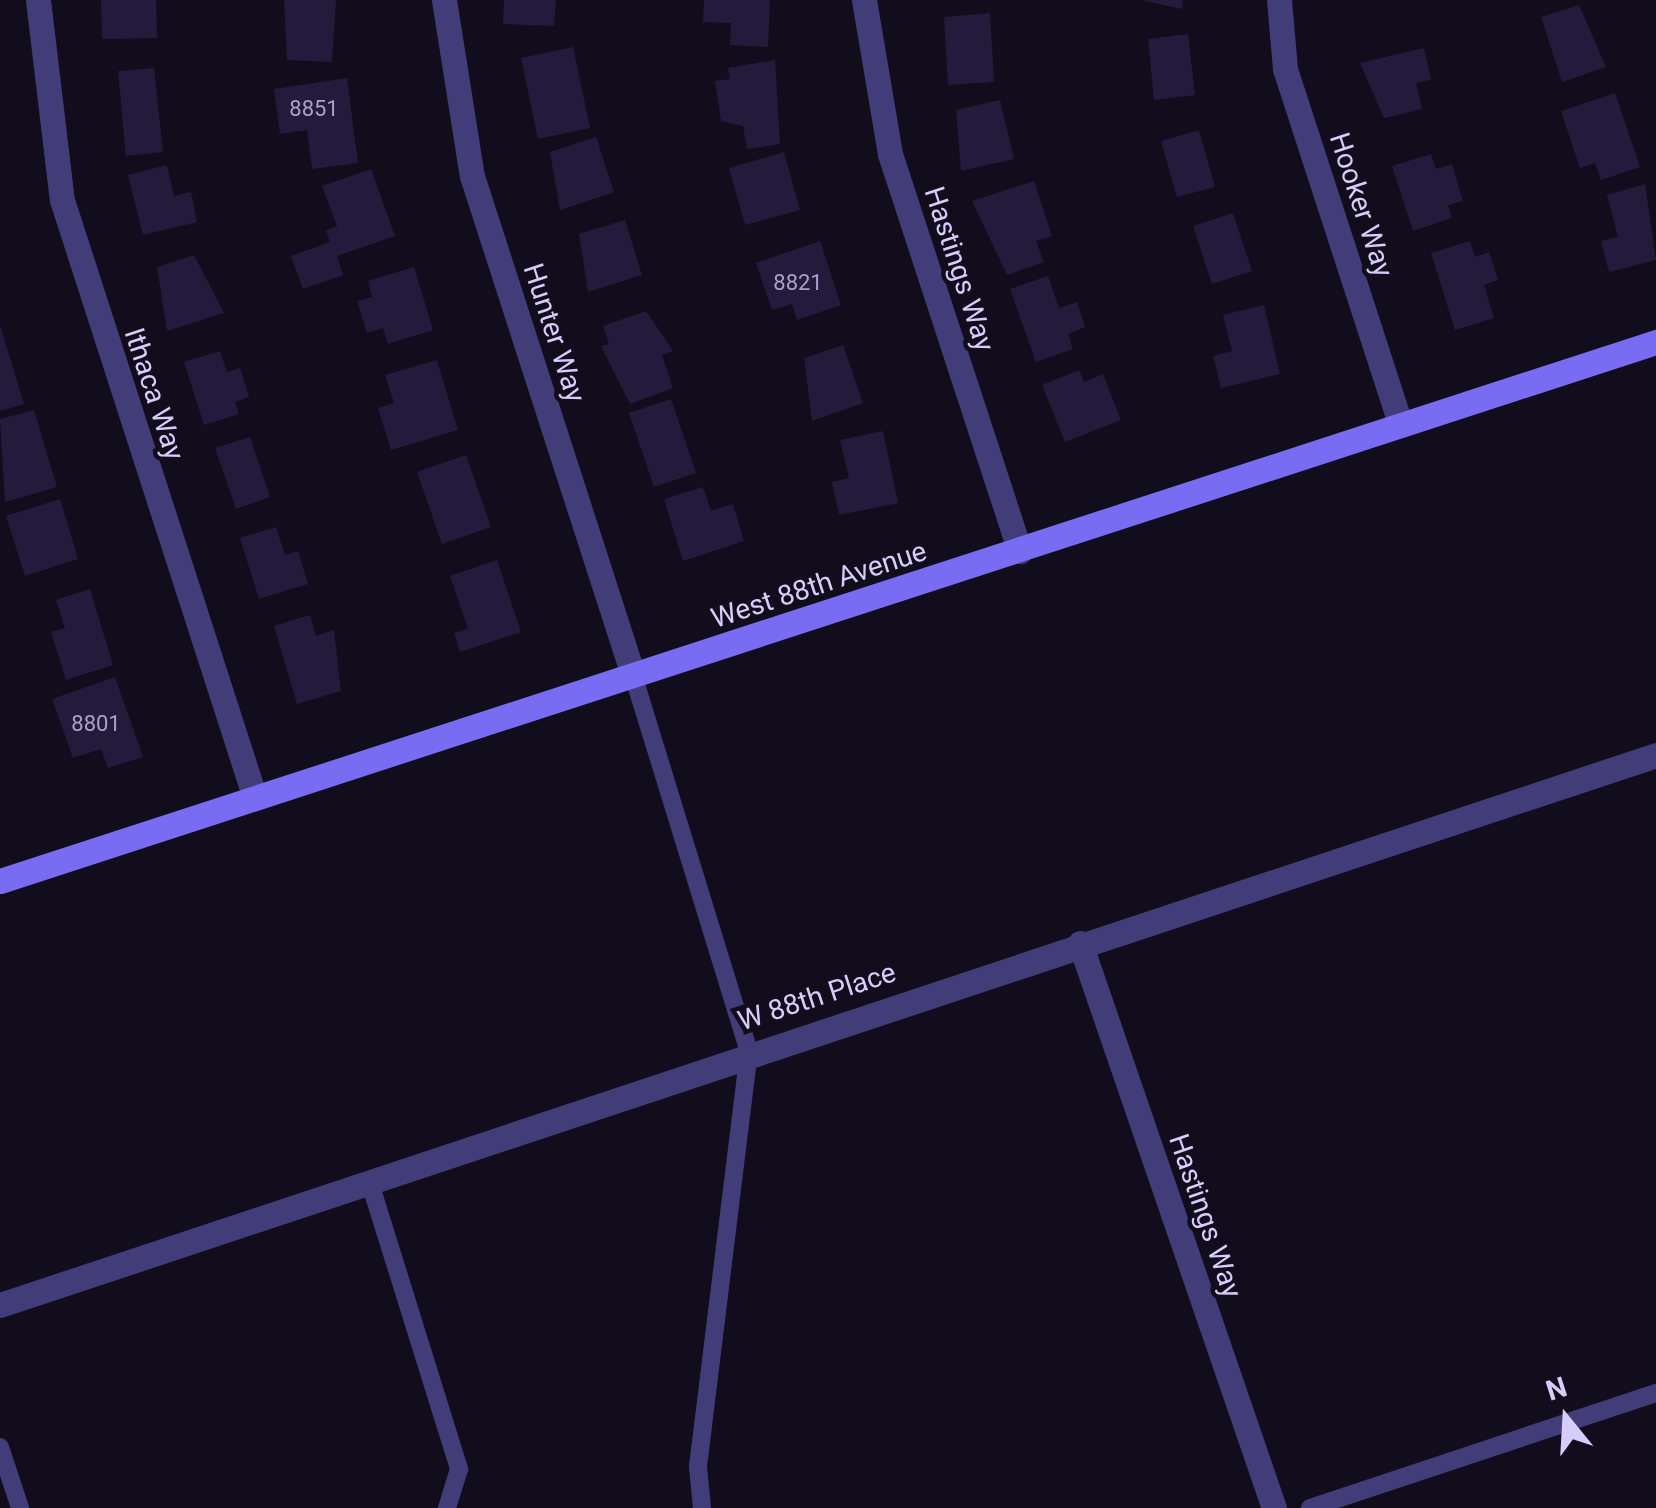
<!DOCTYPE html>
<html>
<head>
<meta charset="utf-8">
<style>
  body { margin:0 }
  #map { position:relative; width:1656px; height:1508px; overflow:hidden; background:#110d1d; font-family:Roboto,sans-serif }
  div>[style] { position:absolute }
  .building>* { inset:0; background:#241b3c }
  .lane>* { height:18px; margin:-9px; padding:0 9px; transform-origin:9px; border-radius:9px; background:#423c78 }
  .street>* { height:25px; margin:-12.5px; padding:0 12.5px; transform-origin:12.5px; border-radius:12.5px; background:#423c78 }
  .secondary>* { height:25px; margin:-12.5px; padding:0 12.5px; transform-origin:12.5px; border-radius:12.5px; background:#786cf3 }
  span { translate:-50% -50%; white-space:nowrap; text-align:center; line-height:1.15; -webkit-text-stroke:9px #110d1d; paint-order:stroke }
  .number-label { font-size:22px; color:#aaa0cb }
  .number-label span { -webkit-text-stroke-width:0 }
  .street-label { font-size:28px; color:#d6cdfb }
  .north { position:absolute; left:1516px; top:1368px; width:100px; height:100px; -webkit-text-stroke:8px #110d1d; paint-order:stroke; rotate:342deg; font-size:28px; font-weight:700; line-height:40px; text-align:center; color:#d6cdfb }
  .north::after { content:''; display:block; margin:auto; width:35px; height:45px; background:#d6cdfb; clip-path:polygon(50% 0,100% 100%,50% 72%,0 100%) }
</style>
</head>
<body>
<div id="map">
  <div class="building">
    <i style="clip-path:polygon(101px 0,156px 0,157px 38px,102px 39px)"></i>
    <i style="clip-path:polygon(284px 0,336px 0,332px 62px,287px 60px)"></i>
    <i style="clip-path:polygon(504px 0,556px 0,554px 26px,503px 24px)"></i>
    <i style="clip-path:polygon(704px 0,770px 0,768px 47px,730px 45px,731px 23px,703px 22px)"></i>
    <i style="clip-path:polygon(1141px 0,1183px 0,1182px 9px)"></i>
    <i style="clip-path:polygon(1579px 5px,1606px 67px,1562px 82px,1541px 17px)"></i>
    <i style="clip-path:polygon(990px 13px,994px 82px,948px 85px,944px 17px)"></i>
    <i style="clip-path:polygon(1188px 34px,1195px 95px,1154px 100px,1148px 39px)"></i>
    <i style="clip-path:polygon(573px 47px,590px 128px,538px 139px,521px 58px)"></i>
    <i style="clip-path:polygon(1424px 48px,1431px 80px,1416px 83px,1422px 109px,1384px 118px,1360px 63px)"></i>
    <i style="clip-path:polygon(775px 60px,780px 144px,747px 149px,743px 126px,721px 121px,715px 81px,730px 79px,728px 68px)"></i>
    <i style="clip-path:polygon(154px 68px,163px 152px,126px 156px,118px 71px)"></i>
    <i style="clip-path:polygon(347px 78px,358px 163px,312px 169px,307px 130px,280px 134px,274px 89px)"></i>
    <i style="clip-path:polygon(1615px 93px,1640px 167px,1601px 180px,1595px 163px,1580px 168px,1561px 111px)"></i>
    <i style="clip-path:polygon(1000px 100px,1014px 159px,961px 171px,956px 110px)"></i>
    <i style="clip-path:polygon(1199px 130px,1215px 187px,1177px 197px,1161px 141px)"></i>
    <i style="clip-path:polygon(596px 137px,614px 192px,560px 210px,550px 152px)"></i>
    <i style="clip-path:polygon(784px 152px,800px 210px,745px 225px,729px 168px)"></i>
    <i style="clip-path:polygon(1431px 154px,1436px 169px,1452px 164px,1463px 201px,1448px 205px,1452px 218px,1413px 231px,1392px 166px)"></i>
    <i style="clip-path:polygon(167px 165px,174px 196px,191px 192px,197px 222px,143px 235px,128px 175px)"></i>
    <i style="clip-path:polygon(371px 169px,395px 236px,337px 256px,343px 275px,303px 289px,291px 256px,330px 242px,326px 231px,337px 226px,322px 186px)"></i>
    <i style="clip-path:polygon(1034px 181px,1052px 236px,1036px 241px,1044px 262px,1007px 275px,972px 201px)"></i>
    <i style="clip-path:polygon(1645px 184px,1656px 260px,1609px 272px,1601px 241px,1618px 237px,1607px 195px)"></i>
    <i style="clip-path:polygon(1233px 213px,1252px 271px,1212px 284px,1193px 226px)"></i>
    <i style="clip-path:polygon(625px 220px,642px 275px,588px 292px,579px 234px)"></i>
    <i style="clip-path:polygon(820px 241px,841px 305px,797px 320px,792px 304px,772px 310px,756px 263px)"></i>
    <i style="clip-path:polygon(1470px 241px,1475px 257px,1489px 252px,1498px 280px,1484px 285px,1494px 318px,1455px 330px,1431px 253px)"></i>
    <i style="clip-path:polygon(194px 255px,224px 313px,167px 331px,157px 267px)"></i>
    <i style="clip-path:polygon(414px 267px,433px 330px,388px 344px,383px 328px,367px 333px,357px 301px,372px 297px,368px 281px)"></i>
    <i style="clip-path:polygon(1048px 276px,1059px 308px,1077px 302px,1085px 327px,1068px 334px,1073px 349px,1036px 362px,1010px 289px)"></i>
    <i style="clip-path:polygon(1264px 305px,1280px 374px,1221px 388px,1213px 356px,1232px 351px,1223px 315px)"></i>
    <i style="clip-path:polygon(646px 311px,673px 351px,662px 355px,673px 388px,630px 404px,601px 346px,609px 344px,603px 326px)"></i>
    <i style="clip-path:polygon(0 325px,24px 404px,0 411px)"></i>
    <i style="clip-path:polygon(843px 345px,863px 403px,812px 421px,804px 358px)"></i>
    <i style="clip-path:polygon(220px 351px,227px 372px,240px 368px,249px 397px,235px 402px,239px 414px,204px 425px,184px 362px)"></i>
    <i style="clip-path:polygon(437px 360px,458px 430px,391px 450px,378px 408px,394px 403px,385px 375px)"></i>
    <i style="clip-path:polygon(1079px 370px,1084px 382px,1103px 374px,1121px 420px,1065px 442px,1042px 385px)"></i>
    <i style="clip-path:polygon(671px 399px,696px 473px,654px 487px,629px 413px)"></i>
    <i style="clip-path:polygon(34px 410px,57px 487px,5px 502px,0 419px)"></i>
    <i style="clip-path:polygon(883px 431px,898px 503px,839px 515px,832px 482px,849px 478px,840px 440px)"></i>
    <i style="clip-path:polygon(250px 437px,270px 497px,236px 509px,215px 448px)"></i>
    <i style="clip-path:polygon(466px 455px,491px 527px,442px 544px,417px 472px)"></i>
    <i style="clip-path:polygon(703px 487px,711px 511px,733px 504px,744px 541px,683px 561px,664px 499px)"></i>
    <i style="clip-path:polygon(60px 499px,78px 559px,25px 576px,6px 516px)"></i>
    <i style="clip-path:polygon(276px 527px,285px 555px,298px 551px,308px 584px,259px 599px,240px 538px)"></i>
    <i style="clip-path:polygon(497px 560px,521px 632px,460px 652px,454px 633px,468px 629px,450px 576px)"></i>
    <i style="clip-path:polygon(90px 589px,113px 665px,66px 680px,51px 632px,65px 628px,56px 600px)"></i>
    <i style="clip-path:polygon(310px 615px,316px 636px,334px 630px,341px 691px,297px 704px,274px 626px)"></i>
    <i style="clip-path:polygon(115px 677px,143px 757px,108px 768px,101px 749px,73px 758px,52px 699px)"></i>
  </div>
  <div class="lane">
    <i style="left:634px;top:678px;width:390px;rotate:72.9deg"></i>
    <i style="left:749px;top:1051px;width:419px;rotate:97deg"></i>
    <i style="left:698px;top:1467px;width:41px;rotate:84.4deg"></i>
    <i style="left:370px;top:1183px;width:300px;rotate:72.7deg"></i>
    <i style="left:459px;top:1469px;width:41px;rotate:107.1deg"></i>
    <i style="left:0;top:1447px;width:64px;rotate:71.8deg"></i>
    <i style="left:1310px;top:1508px;width:365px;rotate:-18.4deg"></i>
  </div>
  <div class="street">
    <i style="left:38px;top:0;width:201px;rotate:83.2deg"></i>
    <i style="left:62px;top:200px;width:628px;rotate:72.11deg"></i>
    <i style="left:444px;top:0;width:178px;rotate:81deg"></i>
    <i style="left:472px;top:176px;width:527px;rotate:72.11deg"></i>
    <i style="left:864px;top:0;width:156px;rotate:80.4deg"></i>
    <i style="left:890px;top:154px;width:418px;rotate:71.9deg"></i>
    <i style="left:1279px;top:0;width:69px;rotate:85deg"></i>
    <i style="left:1285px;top:69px;width:374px;rotate:72deg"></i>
    <i style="left:1080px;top:943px;width:597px;rotate:71.05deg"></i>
    <i style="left:0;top:1305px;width:1745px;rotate:-18.37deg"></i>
  </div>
  <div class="secondary">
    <i style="left:0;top:881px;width:1742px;rotate:-18.03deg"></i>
  </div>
  <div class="number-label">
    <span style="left:314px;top:109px">8851</span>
    <span style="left:798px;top:283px">8821</span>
    <span style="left:96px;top:724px">8801</span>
  </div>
  <div class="street-label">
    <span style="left:1361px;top:205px;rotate:72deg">Hooker Way</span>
    <span style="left:959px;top:269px;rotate:72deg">Hastings Way</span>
    <span style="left:554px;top:333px;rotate:72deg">Hunter Way</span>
    <span style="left:154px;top:394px;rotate:72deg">Ithaca Way</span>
    <span style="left:819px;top:585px;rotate:-18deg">West 88th Avenue</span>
    <span style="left:817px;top:997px;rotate:-18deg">W 88th Place</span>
    <span style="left:1205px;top:1216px;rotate:71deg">Hastings Way</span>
  </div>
  <div class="north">N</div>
</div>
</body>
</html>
